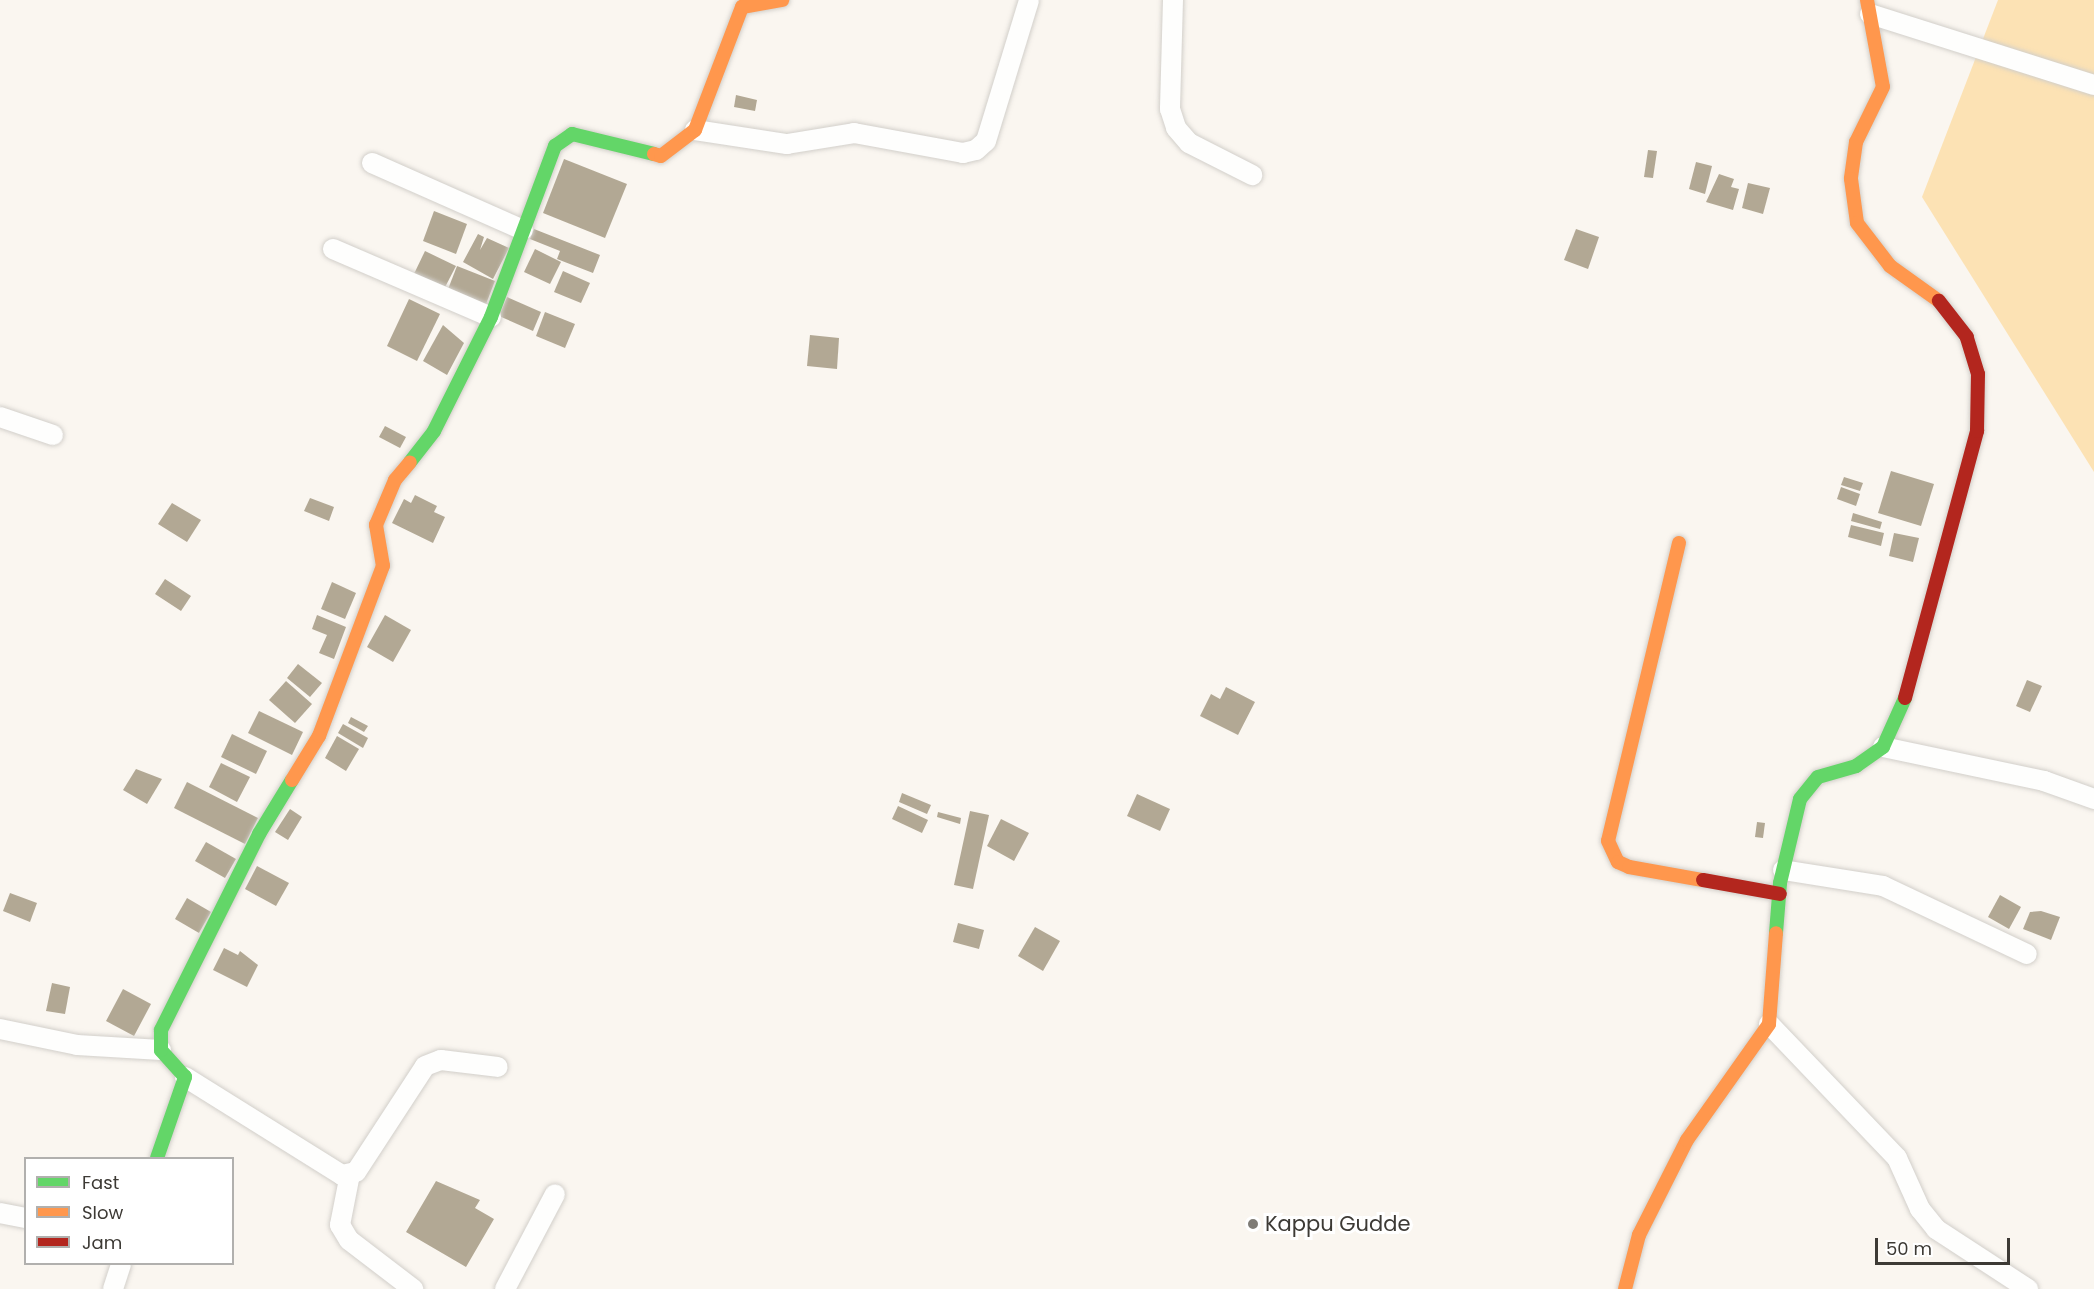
<!DOCTYPE html>
<html>
<head>
<meta charset="utf-8">
<style>
  body { margin:0 }
  #map { position:relative; width:2094px; height:1289px; overflow:hidden; background:#faf6f0; font-family:Poppins,sans-serif }
  div>[style] { position:absolute }
  .green>* { inset:0; background:#fce2b4 }
  .building>* { inset:0; background:#b2a894 }
  .roads { filter:drop-shadow(0 0 2px #d2cfca) drop-shadow(0 0 2px #d2cfca) }
  .street>* { height:20px; margin:-10px; padding:0 10px; transform-origin:10px; border-radius:10px; background:#fefefd }
  .fast>* { height:14px; margin:-7px; padding:0 7px; transform-origin:7px; border-radius:7px; background:#63d668 }
  .slow>* { height:14px; margin:-7px; padding:0 7px; transform-origin:7px; border-radius:7px; background:#ff974d }
  .jam>* { height:14px; margin:-7px; padding:0 7px; transform-origin:7px; border-radius:7px; background:#b3261e }
  .dots>* { width:16px; height:16px; translate:-50% -50%; box-sizing:border-box; border:3px solid #fff; border-radius:50% }
  span { translate:-50% -50%; white-space:nowrap; text-align:center; line-height:1.15; -webkit-text-stroke:6px #fff; paint-order:stroke }
  .poi-label { font-size:21px; color:#3d3a35 }
  .left { translate:0 -50%; text-align:left }
  .legend { position:absolute; left:24px; top:1157px; width:210px; height:108px; box-sizing:border-box; background:#fff; border:2px solid #b1b0ae; margin:0; padding:8px 10px; list-style:none; font-size:18px; color:#3d3a35 }
  .legend li { display:flex; align-items:center; gap:12px; height:30px }
  .legend b { width:30px; border:2px solid #b1b0ae }
  .scale { position:absolute; left:1875px; top:1238px; width:135px; height:27px; box-sizing:border-box; border:3px solid #3d3a35; border-top:0; padding-left:8px; font-size:18px; line-height:21px; white-space:nowrap; color:#3d3a35; -webkit-text-stroke:4px #fff; paint-order:stroke }
</style>
</head>
<body>
<div id="map">
  <div class="green">
    <i style="clip-path:polygon(1998px 0,2094px 0,2094px 472px,1922px 197px)"></i>
  </div>
  <div class="building">
    <i style="clip-path:polygon(736px 95px,757px 100px,755px 111px,734px 107px)"></i>
    <i style="clip-path:polygon(1648px 150px,1657px 151px,1653px 178px,1644px 177px)"></i>
    <i style="clip-path:polygon(564px 159px,627px 184px,605px 238px,543px 213px)"></i>
    <i style="clip-path:polygon(1696px 162px,1712px 166px,1705px 194px,1689px 189px)"></i>
    <i style="clip-path:polygon(1719px 174px,1734px 179px,1731px 187px,1739px 189px,1733px 210px,1706px 202px)"></i>
    <i style="clip-path:polygon(1748px 183px,1770px 188px,1763px 214px,1742px 208px)"></i>
    <i style="clip-path:polygon(434px 211px,467px 224px,456px 254px,423px 241px)"></i>
    <i style="clip-path:polygon(534px 229px,600px 255px,593px 273px,557px 259px,560px 251px,530px 239px)"></i>
    <i style="clip-path:polygon(1576px 229px,1599px 237px,1588px 269px,1564px 260px)"></i>
    <i style="clip-path:polygon(478px 234px,484px 237px,480px 250px,487px 238px,509px 248px,493px 279px,463px 262px)"></i>
    <i style="clip-path:polygon(535px 249px,561px 262px,550px 284px,524px 272px)"></i>
    <i style="clip-path:polygon(425px 251px,456px 266px,442px 293px,412px 278px)"></i>
    <i style="clip-path:polygon(457px 266px,495px 281px,483px 312px,445px 297px)"></i>
    <i style="clip-path:polygon(563px 271px,590px 283px,581px 303px,554px 292px)"></i>
    <i style="clip-path:polygon(507px 297px,541px 312px,533px 331px,499px 316px)"></i>
    <i style="clip-path:polygon(409px 299px,440px 314px,417px 361px,387px 346px)"></i>
    <i style="clip-path:polygon(545px 312px,575px 324px,565px 348px,536px 336px)"></i>
    <i style="clip-path:polygon(443px 325px,464px 343px,447px 375px,423px 361px)"></i>
    <i style="clip-path:polygon(810px 335px,839px 338px,837px 369px,807px 366px)"></i>
    <i style="clip-path:polygon(385px 426px,406px 437px,400px 448px,379px 437px)"></i>
    <i style="clip-path:polygon(1891px 471px,1934px 484px,1921px 526px,1878px 513px)"></i>
    <i style="clip-path:polygon(1844px 477px,1863px 483px,1860px 491px,1841px 485px)"></i>
    <i style="clip-path:polygon(1841px 487px,1860px 494px,1856px 506px,1837px 499px)"></i>
    <i style="clip-path:polygon(415px 495px,437px 506px,434px 512px,445px 517px,433px 543px,392px 523px,404px 499px,411px 503px)"></i>
    <i style="clip-path:polygon(310px 498px,334px 507px,329px 521px,304px 511px)"></i>
    <i style="clip-path:polygon(172px 503px,201px 520px,187px 542px,158px 524px)"></i>
    <i style="clip-path:polygon(1853px 513px,1882px 522px,1880px 529px,1851px 521px)"></i>
    <i style="clip-path:polygon(1851px 525px,1884px 533px,1881px 546px,1848px 537px)"></i>
    <i style="clip-path:polygon(1894px 533px,1919px 538px,1913px 562px,1889px 556px)"></i>
    <i style="clip-path:polygon(165px 579px,191px 596px,181px 611px,155px 594px)"></i>
    <i style="clip-path:polygon(332px 582px,356px 593px,345px 619px,321px 609px)"></i>
    <i style="clip-path:polygon(317px 615px,346px 627px,334px 659px,319px 653px,327px 635px,312px 629px)"></i>
    <i style="clip-path:polygon(385px 615px,411px 630px,393px 662px,367px 647px)"></i>
    <i style="clip-path:polygon(298px 664px,322px 683px,310px 697px,287px 678px)"></i>
    <i style="clip-path:polygon(2027px 680px,2042px 686px,2030px 712px,2016px 706px)"></i>
    <i style="clip-path:polygon(286px 681px,312px 704px,295px 723px,269px 700px)"></i>
    <i style="clip-path:polygon(1226px 687px,1255px 702px,1238px 735px,1200px 716px,1211px 694px,1220px 699px)"></i>
    <i style="clip-path:polygon(259px 711px,303px 732px,292px 755px,248px 733px)"></i>
    <i style="clip-path:polygon(351px 717px,368px 726px,364px 732px,348px 723px)"></i>
    <i style="clip-path:polygon(343px 724px,368px 738px,363px 748px,338px 733px)"></i>
    <i style="clip-path:polygon(232px 734px,267px 751px,256px 774px,221px 757px)"></i>
    <i style="clip-path:polygon(337px 736px,359px 749px,346px 771px,325px 758px)"></i>
    <i style="clip-path:polygon(221px 763px,250px 777px,237px 802px,209px 787px)"></i>
    <i style="clip-path:polygon(136px 769px,162px 779px,147px 804px,123px 790px)"></i>
    <i style="clip-path:polygon(187px 782px,258px 818px,245px 844px,174px 808px)"></i>
    <i style="clip-path:polygon(902px 793px,931px 805px,927px 814px,899px 802px)"></i>
    <i style="clip-path:polygon(1137px 794px,1170px 809px,1160px 831px,1127px 816px)"></i>
    <i style="clip-path:polygon(898px 806px,928px 820px,922px 833px,892px 819px)"></i>
    <i style="clip-path:polygon(290px 809px,302px 817px,288px 840px,275px 832px)"></i>
    <i style="clip-path:polygon(970px 811px,989px 815px,973px 889px,954px 885px)"></i>
    <i style="clip-path:polygon(938px 812px,961px 818px,960px 824px,937px 817px)"></i>
    <i style="clip-path:polygon(1001px 819px,1029px 833px,1014px 861px,987px 846px)"></i>
    <i style="clip-path:polygon(1757px 822px,1765px 823px,1763px 838px,1755px 837px)"></i>
    <i style="clip-path:polygon(206px 842px,236px 859px,225px 878px,195px 861px)"></i>
    <i style="clip-path:polygon(257px 866px,289px 883px,276px 906px,245px 889px)"></i>
    <i style="clip-path:polygon(10px 893px,37px 903px,30px 922px,3px 911px)"></i>
    <i style="clip-path:polygon(2000px 895px,2021px 907px,2009px 929px,1988px 917px)"></i>
    <i style="clip-path:polygon(187px 898px,211px 912px,199px 933px,175px 919px)"></i>
    <i style="clip-path:polygon(2041px 911px,2060px 917px,2051px 940px,2023px 929px,2030px 912px)"></i>
    <i style="clip-path:polygon(958px 923px,984px 930px,979px 949px,953px 942px)"></i>
    <i style="clip-path:polygon(1035px 927px,1060px 941px,1043px 971px,1018px 956px)"></i>
    <i style="clip-path:polygon(224px 948px,238px 955px,240px 951px,258px 965px,247px 987px,213px 970px)"></i>
    <i style="clip-path:polygon(52px 983px,70px 987px,65px 1014px,46px 1011px)"></i>
    <i style="clip-path:polygon(123px 989px,151px 1004px,134px 1036px,106px 1021px)"></i>
    <i style="clip-path:polygon(436px 1181px,480px 1200px,475px 1208px,494px 1219px,466px 1267px,406px 1232px)"></i>
  </div>
  <div class="roads">
    <div class="street">
      <i style="left:1173px;top:0;width:109px;rotate:91.6deg"></i>
      <i style="left:1170px;top:109px;width:20px;rotate:72deg"></i>
      <i style="left:1176px;top:128px;width:20px;rotate:49deg"></i>
      <i style="left:1189px;top:143px;width:71px;rotate:26.9deg"></i>
      <i style="left:1870px;top:14px;width:235px;rotate:17.6deg"></i>
      <i style="left:695px;top:130px;width:93px;rotate:8.7deg"></i>
      <i style="left:787px;top:144px;width:68px;rotate:-9.3deg"></i>
      <i style="left:854px;top:133px;width:111px;rotate:10.4deg"></i>
      <i style="left:963px;top:153px;width:13px;rotate:-13deg"></i>
      <i style="left:976px;top:150px;width:13px;rotate:-42deg"></i>
      <i style="left:986px;top:141px;width:147px;rotate:-73deg"></i>
      <i style="left:372px;top:163px;width:165px;rotate:23.9deg"></i>
      <i style="left:333px;top:249px;width:172px;rotate:23.3deg"></i>
      <i style="left:0;top:417px;width:56px;rotate:18.8deg"></i>
      <i style="left:1883px;top:747px;width:165px;rotate:11.9deg"></i>
      <i style="left:2044px;top:781px;width:53px;rotate:19.8deg"></i>
      <i style="left:1783px;top:870px;width:101px;rotate:9.1deg"></i>
      <i style="left:1883px;top:886px;width:159px;rotate:25.3deg"></i>
      <i style="left:1769px;top:1024px;width:185px;rotate:46.3deg"></i>
      <i style="left:1897px;top:1158px;width:56px;rotate:65.7deg"></i>
      <i style="left:1920px;top:1209px;width:26px;rotate:51deg"></i>
      <i style="left:1936px;top:1229px;width:110px;rotate:33.1deg"></i>
      <i style="left:0;top:1029px;width:79px;rotate:11.7deg"></i>
      <i style="left:77px;top:1045px;width:84px;rotate:3.4deg"></i>
      <i style="left:185px;top:1077px;width:185px;rotate:32deg"></i>
      <i style="left:342px;top:1175px;width:14px;rotate:-12deg"></i>
      <i style="left:356px;top:1172px;width:126px;rotate:-56.9deg"></i>
      <i style="left:425px;top:1066px;width:17px;rotate:-21deg"></i>
      <i style="left:441px;top:1060px;width:57px;rotate:7deg"></i>
      <i style="left:350px;top:1174px;width:52px;rotate:101.1deg"></i>
      <i style="left:340px;top:1225px;width:17px;rotate:59deg"></i>
      <i style="left:349px;top:1240px;width:81px;rotate:37.4deg"></i>
      <i style="left:0;top:1213px;width:26px;rotate:11deg"></i>
      <i style="left:113px;top:1289px;width:26px;rotate:-72deg"></i>
      <i style="left:505px;top:1289px;width:107px;rotate:-62.2deg"></i>
    </div>
    <div class="fast">
      <i style="left:410px;top:462px;width:39px;rotate:-52deg"></i>
      <i style="left:434px;top:431px;width:127px;rotate:-63.4deg"></i>
      <i style="left:491px;top:317px;width:183px;rotate:-69.5deg"></i>
      <i style="left:555px;top:146px;width:21px;rotate:-35deg"></i>
      <i style="left:572px;top:134px;width:84px;rotate:13.7deg"></i>
      <i style="left:1776px;top:933px;width:50px;rotate:-85.4deg"></i>
      <i style="left:1780px;top:883px;width:86px;rotate:-76.6deg"></i>
      <i style="left:1800px;top:799px;width:28px;rotate:-51deg"></i>
      <i style="left:1818px;top:777px;width:40px;rotate:-16deg"></i>
      <i style="left:1856px;top:766px;width:33px;rotate:-35deg"></i>
      <i style="left:1883px;top:747px;width:54px;rotate:-65.8deg"></i>
      <i style="left:157px;top:1158px;width:86px;rotate:-70.9deg"></i>
      <i style="left:185px;top:1077px;width:36px;rotate:-132deg"></i>
      <i style="left:161px;top:1050px;width:20px;rotate:-90deg"></i>
      <i style="left:161px;top:1030px;width:219px;rotate:-63.4deg"></i>
      <i style="left:259px;top:834px;width:63px;rotate:-58.6deg"></i>
    </div>
    <div class="slow">
      <i style="left:1867px;top:0;width:88px;rotate:79.6deg"></i>
      <i style="left:1883px;top:87px;width:61px;rotate:116.1deg"></i>
      <i style="left:1856px;top:142px;width:37px;rotate:98deg"></i>
      <i style="left:1851px;top:179px;width:44px;rotate:82.2deg"></i>
      <i style="left:1857px;top:223px;width:54px;rotate:52.5deg"></i>
      <i style="left:1890px;top:266px;width:60px;rotate:35.5deg"></i>
      <i style="left:654px;top:154px;width:7px;rotate:16deg"></i>
      <i style="left:661px;top:156px;width:43px;rotate:-37.4deg"></i>
      <i style="left:695px;top:130px;width:132px;rotate:-69.1deg"></i>
      <i style="left:742px;top:7px;width:41px;rotate:-9.9deg"></i>
      <i style="left:1679px;top:543px;width:306px;rotate:103.4deg"></i>
      <i style="left:1608px;top:841px;width:23px;rotate:65deg"></i>
      <i style="left:1618px;top:862px;width:12px;rotate:24deg"></i>
      <i style="left:1629px;top:867px;width:75px;rotate:10deg"></i>
      <i style="left:292px;top:780px;width:52px;rotate:-58.5deg"></i>
      <i style="left:319px;top:736px;width:182px;rotate:-69.4deg"></i>
      <i style="left:383px;top:566px;width:42px;rotate:-99.7deg"></i>
      <i style="left:376px;top:525px;width:49px;rotate:-67.1deg"></i>
      <i style="left:395px;top:480px;width:23px;rotate:-50deg"></i>
      <i style="left:1625px;top:1289px;width:56px;rotate:-75.5deg"></i>
      <i style="left:1639px;top:1235px;width:106px;rotate:-63.2deg"></i>
      <i style="left:1687px;top:1140px;width:142px;rotate:-54.7deg"></i>
      <i style="left:1769px;top:1024px;width:91px;rotate:-85.6deg"></i>
    </div>
    <div class="jam">
      <i style="left:1905px;top:698px;width:277px;rotate:-74.9deg"></i>
      <i style="left:1977px;top:431px;width:57px;rotate:-89deg"></i>
      <i style="left:1978px;top:374px;width:39px;rotate:-107deg"></i>
      <i style="left:1967px;top:337px;width:46px;rotate:-127.9deg"></i>
      <i style="left:1703px;top:880px;width:78px;rotate:10.3deg"></i>
    </div>
  </div>
  <div class="dots">
    <i style="left:1253px;top:1224px;background:#7f7c76"></i>
  </div>
  <div class="poi-label">
    <span class="left" style="left:1265px;top:1224px">Kappu Gudde</span>
  </div>
  <ul class="legend">
  <li><b style="height:8px;background:#63d668"></b>Fast</li>
  <li><b style="height:8px;background:#ff974d"></b>Slow</li>
  <li><b style="height:8px;background:#b3261e"></b>Jam</li>
  </ul>
  <div class="scale">50 m</div>
</div>
</body>
</html>
